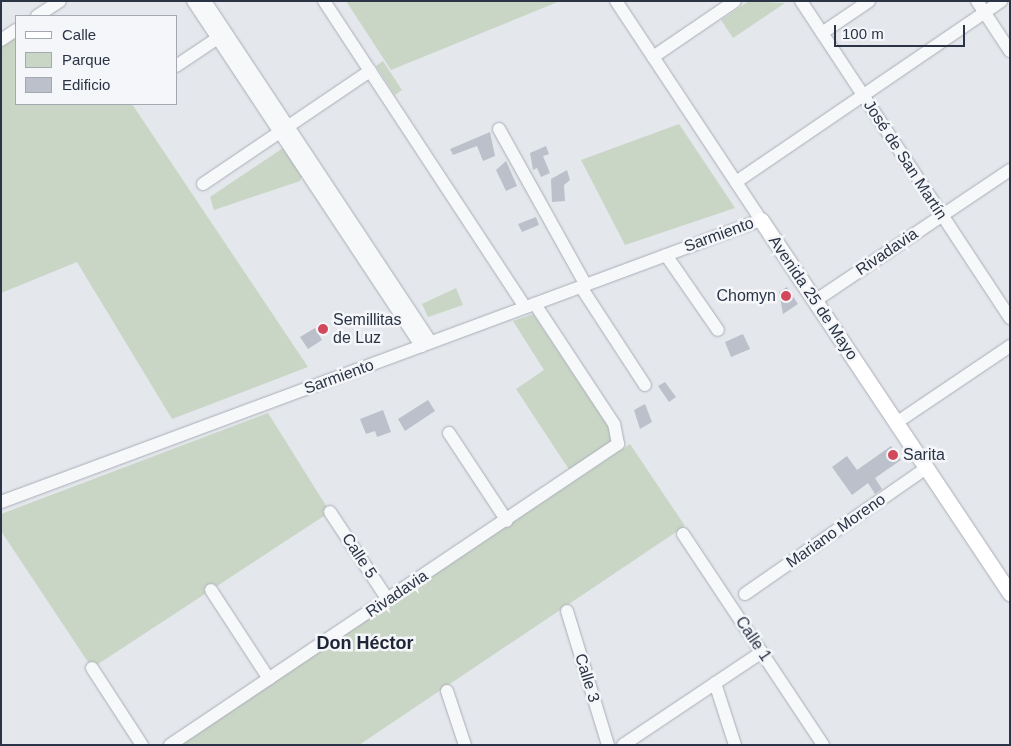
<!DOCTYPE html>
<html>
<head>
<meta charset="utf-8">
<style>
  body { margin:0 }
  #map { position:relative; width:1011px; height:746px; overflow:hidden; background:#e4e7ec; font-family:Arial,sans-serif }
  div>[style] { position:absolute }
  .green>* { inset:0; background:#c9d6c5 }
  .building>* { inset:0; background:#bbc0ca }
  .roads { filter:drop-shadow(0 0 1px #a9aeb7) drop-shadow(0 0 1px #a9aeb7) }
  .minor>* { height:12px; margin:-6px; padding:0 6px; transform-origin:6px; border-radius:6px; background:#f7f8fa }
  .major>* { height:15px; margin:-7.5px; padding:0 7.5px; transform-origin:7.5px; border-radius:7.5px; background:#fff }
  .dots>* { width:14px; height:14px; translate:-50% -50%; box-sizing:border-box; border:2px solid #f4f6f9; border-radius:50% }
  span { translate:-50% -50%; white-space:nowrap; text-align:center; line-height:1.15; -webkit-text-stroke:5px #f4f6f9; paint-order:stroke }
  .street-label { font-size:16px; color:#2b3445 }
  .poi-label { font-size:16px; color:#2b3445 }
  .right { translate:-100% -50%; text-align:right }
  .left { translate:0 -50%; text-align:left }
  .neighbourhood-label { font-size:18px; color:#1d2536; font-weight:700 }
  .frame { position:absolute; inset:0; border:2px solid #2b3445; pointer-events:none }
  .legend { position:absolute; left:15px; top:15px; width:162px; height:90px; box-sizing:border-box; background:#f4f6f9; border:1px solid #a4a8b1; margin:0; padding:6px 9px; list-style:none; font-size:15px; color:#2b3445 }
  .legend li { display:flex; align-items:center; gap:10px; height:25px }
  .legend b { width:25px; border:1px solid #a4a8b1 }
  .scale { position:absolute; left:834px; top:25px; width:131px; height:22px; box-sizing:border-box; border:2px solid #2b3445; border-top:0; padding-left:6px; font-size:15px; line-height:18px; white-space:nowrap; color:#2b3445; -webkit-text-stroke:4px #f4f6f9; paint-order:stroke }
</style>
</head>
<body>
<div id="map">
  <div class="green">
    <i style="clip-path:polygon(346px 1px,560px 1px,391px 70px)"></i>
    <i style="clip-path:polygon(749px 1px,785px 3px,733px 38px,721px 20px)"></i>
    <i style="clip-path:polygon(16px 37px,16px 104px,132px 104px,308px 367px,172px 419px,77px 262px,1px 293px,1px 47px)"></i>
    <i style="clip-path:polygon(383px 61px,402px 90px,395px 95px,376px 66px)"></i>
    <i style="clip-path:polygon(679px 124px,735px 208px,625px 245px,581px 160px)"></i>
    <i style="clip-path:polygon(283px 148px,302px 176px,300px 181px,214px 210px,210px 197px)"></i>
    <i style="clip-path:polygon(456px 288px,463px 305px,428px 317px,422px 304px)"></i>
    <i style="clip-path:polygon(533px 314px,614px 435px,614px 442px,572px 474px,516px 389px,544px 370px,513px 321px)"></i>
    <i style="clip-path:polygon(268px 413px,330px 512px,92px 668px,1px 531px,1px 514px)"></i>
    <i style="clip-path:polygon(630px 444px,685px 526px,359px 745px,181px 745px)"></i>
  </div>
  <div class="building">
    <i style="clip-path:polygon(490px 132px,495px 156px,483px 161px,477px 146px,453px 155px,450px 149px)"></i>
    <i style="clip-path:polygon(546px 146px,549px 154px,543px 156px,550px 173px,541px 177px,537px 168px,533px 170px,530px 153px)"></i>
    <i style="clip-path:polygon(506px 161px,517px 186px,506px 191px,496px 170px)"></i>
    <i style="clip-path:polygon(567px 170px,570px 180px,564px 185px,565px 201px,552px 202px,551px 179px)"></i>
    <i style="clip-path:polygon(536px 217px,539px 225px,522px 232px,518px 224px)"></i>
    <i style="clip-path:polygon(787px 287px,798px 304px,783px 314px,779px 292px)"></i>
    <i style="clip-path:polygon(315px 328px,322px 340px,308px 349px,300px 337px)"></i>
    <i style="clip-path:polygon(743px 334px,750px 349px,731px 357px,725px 342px)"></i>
    <i style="clip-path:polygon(665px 382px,676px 397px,669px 402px,658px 386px)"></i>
    <i style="clip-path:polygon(428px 400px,435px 411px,405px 431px,398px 419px)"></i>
    <i style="clip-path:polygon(645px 404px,652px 422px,640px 429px,634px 410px)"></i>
    <i style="clip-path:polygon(383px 410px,391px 432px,377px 437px,375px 431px,366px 434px,360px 419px)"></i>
    <i style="clip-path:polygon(891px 446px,901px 460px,875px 478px,882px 489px,875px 494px,868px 483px,852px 495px,832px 467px,847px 456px,857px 470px)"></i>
  </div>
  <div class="roads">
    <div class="minor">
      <i style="left:193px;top:1px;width:414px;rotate:56.5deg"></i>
      <i style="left:205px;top:1px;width:409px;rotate:56.5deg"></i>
      <i style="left:324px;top:1px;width:366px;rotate:56.7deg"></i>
      <i style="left:801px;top:1px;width:380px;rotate:56.6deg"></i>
      <i style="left:977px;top:1px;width:60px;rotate:56.6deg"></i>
      <i style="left:37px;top:16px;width:27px;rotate:-33deg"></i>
      <i style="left:822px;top:33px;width:57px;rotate:-34.2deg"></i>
      <i style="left:1px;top:40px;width:18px;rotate:-34deg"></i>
      <i style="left:653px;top:57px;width:99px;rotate:-34.3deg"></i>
      <i style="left:176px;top:66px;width:58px;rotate:-33.7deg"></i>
      <i style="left:499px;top:129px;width:179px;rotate:60.9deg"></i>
      <i style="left:736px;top:182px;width:321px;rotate:-34.3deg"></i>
      <i style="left:203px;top:184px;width:202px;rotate:-34.1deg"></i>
      <i style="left:666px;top:255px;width:91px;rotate:55.3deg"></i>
      <i style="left:581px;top:287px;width:117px;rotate:56.9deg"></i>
      <i style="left:815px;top:301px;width:235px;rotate:-33.9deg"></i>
      <i style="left:896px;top:423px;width:138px;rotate:-34deg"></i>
      <i style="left:449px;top:433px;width:105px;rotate:56.6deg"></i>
      <i style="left:1px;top:502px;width:811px;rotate:-20.36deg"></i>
      <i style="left:761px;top:220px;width:263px;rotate:-123.5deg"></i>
      <i style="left:330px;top:512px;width:105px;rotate:56.6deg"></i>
      <i style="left:683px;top:534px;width:253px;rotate:56.4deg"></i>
      <i style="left:211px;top:590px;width:106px;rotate:56.9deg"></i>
      <i style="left:745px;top:594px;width:221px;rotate:-34.8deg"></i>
      <i style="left:567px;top:611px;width:140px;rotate:73deg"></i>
      <i style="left:92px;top:668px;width:92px;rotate:57deg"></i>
      <i style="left:715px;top:683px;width:65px;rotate:72.1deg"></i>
      <i style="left:447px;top:691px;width:57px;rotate:71.6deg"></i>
      <i style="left:170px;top:745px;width:540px;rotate:-33.9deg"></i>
      <i style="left:618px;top:444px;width:20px;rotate:-101deg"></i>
      <i style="left:614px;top:424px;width:144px;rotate:-123.4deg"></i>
      <i style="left:623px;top:745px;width:167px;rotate:-33.8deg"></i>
    </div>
    <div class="major">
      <i style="left:761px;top:220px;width:449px;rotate:56.3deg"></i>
    </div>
  </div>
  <div class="dots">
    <i style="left:786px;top:296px;background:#d1495b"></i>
    <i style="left:323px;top:329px;background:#d1495b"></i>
    <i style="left:893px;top:455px;background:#d1495b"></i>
  </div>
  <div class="street-label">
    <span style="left:905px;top:160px;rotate:57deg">José de San Martín</span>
    <span style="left:719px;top:235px;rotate:-20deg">Sarmiento</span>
    <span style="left:887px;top:252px;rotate:-34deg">Rivadavia</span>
    <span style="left:813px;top:298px;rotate:56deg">Avenida 25 de Mayo</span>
    <span style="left:339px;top:377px;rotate:-20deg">Sarmiento</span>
    <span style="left:836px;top:531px;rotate:-35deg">Mariano Moreno</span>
    <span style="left:359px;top:556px;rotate:57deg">Calle 5</span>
    <span style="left:397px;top:594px;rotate:-34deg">Rivadavia</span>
    <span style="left:753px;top:639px;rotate:56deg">Calle 1</span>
    <span style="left:587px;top:678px;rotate:73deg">Calle 3</span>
  </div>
  <div class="poi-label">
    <span class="right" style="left:776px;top:296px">Chomyn</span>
    <span class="left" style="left:333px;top:329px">Semillitas<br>de Luz</span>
    <span class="left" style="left:903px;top:455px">Sarita</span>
  </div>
  <div class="neighbourhood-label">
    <span style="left:365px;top:643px">Don Héctor</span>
  </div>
  <div class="frame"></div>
  <ul class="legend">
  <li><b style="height:6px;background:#fff"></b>Calle</li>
  <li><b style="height:14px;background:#c9d6c5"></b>Parque</li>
  <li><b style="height:14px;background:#bbc0ca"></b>Edificio</li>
  </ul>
  <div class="scale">100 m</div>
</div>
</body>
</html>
